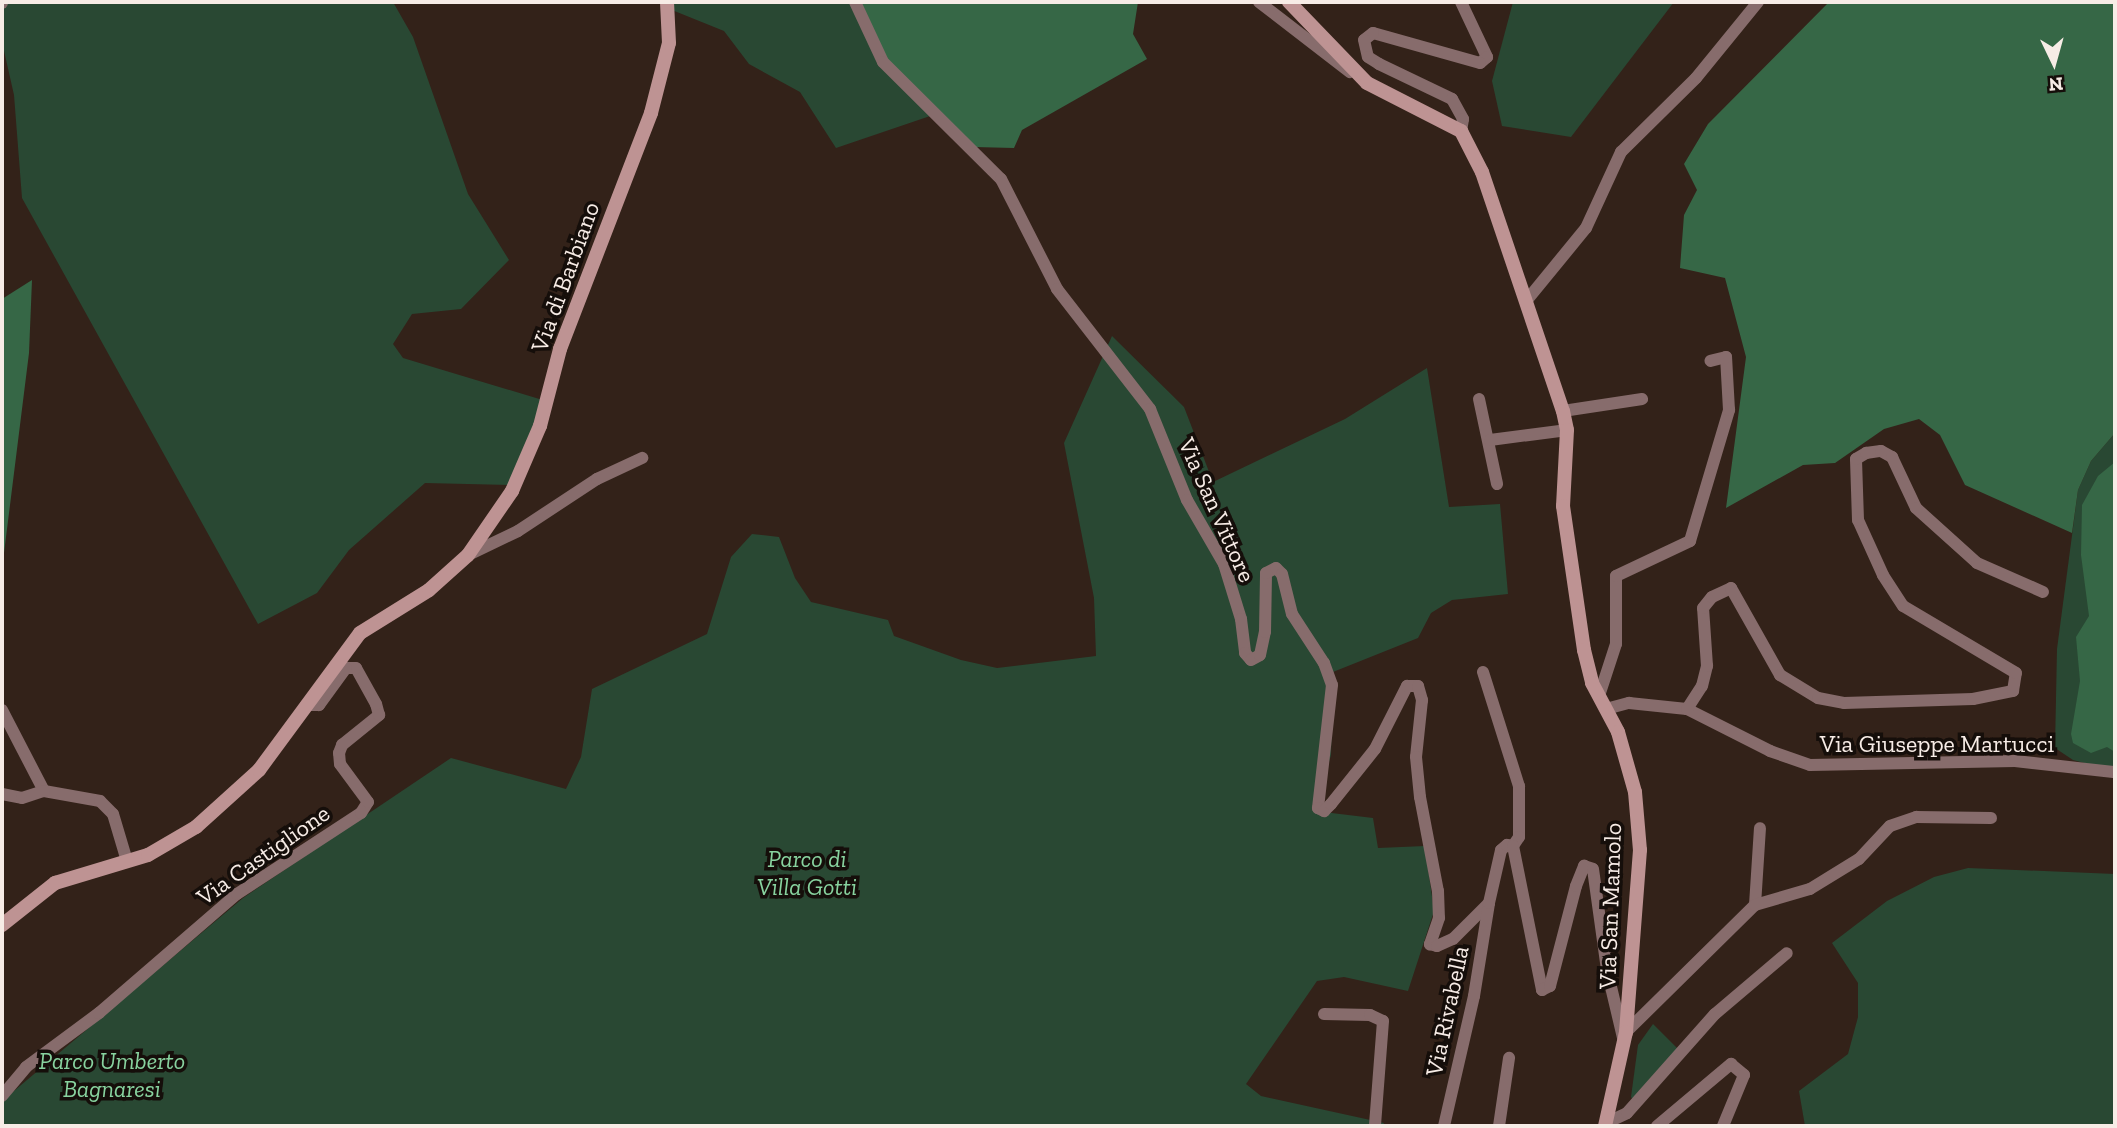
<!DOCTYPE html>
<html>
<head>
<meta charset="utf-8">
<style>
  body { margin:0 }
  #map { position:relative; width:2117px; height:1128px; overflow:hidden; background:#332219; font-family:"Zilla Slab",serif }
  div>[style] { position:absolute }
  .green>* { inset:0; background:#294833 }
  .forest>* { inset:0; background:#366746 }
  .street>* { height:12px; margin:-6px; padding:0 6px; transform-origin:6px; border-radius:6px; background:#876c6c }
  .secondary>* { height:14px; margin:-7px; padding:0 7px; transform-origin:7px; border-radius:7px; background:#be9393 }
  span { translate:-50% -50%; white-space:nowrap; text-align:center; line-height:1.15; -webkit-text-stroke:7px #150e0a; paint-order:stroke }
  .street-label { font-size:24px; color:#f7ece6 }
  .park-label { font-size:24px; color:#88d39f; font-style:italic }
  .frame { position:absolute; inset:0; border:4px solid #f7ece6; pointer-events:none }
  .north { position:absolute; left:2019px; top:28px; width:70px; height:70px; -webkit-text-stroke:5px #150e0a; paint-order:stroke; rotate:175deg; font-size:19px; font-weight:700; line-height:28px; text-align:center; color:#f7ece6 }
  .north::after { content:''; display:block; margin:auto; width:24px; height:32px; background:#f7ece6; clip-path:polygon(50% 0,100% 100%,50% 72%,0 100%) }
</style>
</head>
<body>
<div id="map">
  <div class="green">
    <i style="clip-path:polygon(2px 2px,393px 2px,413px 37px,468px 194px,509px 260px,461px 309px,412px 314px,393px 344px,403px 358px,546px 401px,512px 485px,425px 483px,349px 550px,317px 593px,258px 624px,22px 198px,14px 95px,2px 42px)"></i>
    <i style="clip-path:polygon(665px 2px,852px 2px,939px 113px,836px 148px,800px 92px,749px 64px,724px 31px,667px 8px)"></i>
    <i style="clip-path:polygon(1513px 2px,1674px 2px,1571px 137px,1502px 126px,1492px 81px)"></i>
    <i style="clip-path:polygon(1112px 336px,1184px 407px,1213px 482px,1345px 419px,1427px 368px,1449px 507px,1500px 504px,1508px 594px,1452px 600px,1431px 613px,1418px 638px,1333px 672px,1331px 755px,1315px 811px,1373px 818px,1378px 848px,1425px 846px,1434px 911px,1408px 991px,1344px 977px,1317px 981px,1246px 1084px,1261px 1096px,1384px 1123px,1383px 1126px,2px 1126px,2px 1103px,8px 1096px,243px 898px,451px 758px,566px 789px,581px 757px,592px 689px,707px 634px,731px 557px,752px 534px,779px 537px,795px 578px,811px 602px,888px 620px,894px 636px,961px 660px,997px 668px,1096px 656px,1094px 598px,1064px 443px)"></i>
    <i style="clip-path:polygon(2115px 433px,2115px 771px,2073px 760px,2055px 748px,2057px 649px,2078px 490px,2091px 461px)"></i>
    <i style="clip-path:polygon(1968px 868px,2115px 874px,2115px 1126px,1805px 1126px,1799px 1091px,1848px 1054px,1858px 1017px,1858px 983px,1832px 943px,1887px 901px,1934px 877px)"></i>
    <i style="clip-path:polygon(1653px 1024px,1680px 1051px,1635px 1103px,1631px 1097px,1638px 1045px)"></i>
  </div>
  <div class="forest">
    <i style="clip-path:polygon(852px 2px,1138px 2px,1133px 34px,1147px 59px,1022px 130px,1014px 148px,974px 147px,898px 79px)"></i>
    <i style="clip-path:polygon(1829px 2px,2115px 2px,2115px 433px,2091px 461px,2078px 490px,2072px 533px,1965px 485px,1940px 435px,1919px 419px,1884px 429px,1835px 463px,1803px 465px,1726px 508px,1746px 357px,1725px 278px,1680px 268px,1684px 215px,1697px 190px,1684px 164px,1708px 124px)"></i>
    <i style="clip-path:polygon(32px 280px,29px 353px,2px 569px,2px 299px)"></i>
    <i style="clip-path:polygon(2115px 462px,2115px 752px,2107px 747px,2091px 753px,2073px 743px,2071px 734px,2080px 681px,2076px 637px,2089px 616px,2081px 555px,2082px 505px,2098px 476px)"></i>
  </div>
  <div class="street">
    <i style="left:855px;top:2px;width:66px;rotate:65deg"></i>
    <i style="left:883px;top:62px;width:166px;rotate:44.8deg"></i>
    <i style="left:1001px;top:179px;width:123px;rotate:63deg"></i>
    <i style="left:1057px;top:289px;width:152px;rotate:52.2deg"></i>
    <i style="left:1150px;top:409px;width:98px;rotate:67.9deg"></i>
    <i style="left:1187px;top:500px;width:74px;rotate:60deg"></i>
    <i style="left:1224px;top:564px;width:58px;rotate:72.8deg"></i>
    <i style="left:1241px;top:619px;width:34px;rotate:83deg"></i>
    <i style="left:1245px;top:653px;width:9px;rotate:49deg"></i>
    <i style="left:1251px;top:660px;width:10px;rotate:-29deg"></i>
    <i style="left:1260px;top:655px;width:24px;rotate:-78deg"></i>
    <i style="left:1265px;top:632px;width:59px;rotate:-89deg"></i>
    <i style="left:1266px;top:573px;width:11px;rotate:-27deg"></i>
    <i style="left:1276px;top:568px;width:8px;rotate:45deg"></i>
    <i style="left:1282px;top:574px;width:41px;rotate:76deg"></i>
    <i style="left:1292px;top:614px;width:59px;rotate:56.9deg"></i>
    <i style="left:1324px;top:663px;width:23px;rotate:70deg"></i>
    <i style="left:1332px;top:685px;width:124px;rotate:96.5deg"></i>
    <i style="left:1318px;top:808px;width:7px;rotate:27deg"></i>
    <i style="left:1324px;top:811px;width:10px;rotate:-45deg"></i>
    <i style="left:1331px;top:804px;width:70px;rotate:-51.3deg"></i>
    <i style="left:1375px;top:749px;width:71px;rotate:-63.1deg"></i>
    <i style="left:1407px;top:686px;width:11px"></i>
    <i style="left:1418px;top:686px;width:15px;rotate:74deg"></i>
    <i style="left:1422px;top:700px;width:57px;rotate:96deg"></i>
    <i style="left:1416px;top:757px;width:40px;rotate:84.3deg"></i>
    <i style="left:1420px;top:797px;width:96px;rotate:79.2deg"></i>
    <i style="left:1438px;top:891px;width:27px;rotate:88deg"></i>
    <i style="left:1439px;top:918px;width:28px;rotate:109deg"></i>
    <i style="left:1430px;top:944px;width:7px;rotate:16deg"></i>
    <i style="left:1437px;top:946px;width:17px;rotate:-24deg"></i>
    <i style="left:1453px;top:939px;width:51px;rotate:-45deg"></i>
    <i style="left:1259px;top:2px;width:115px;rotate:37.6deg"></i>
    <i style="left:1461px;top:2px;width:61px;rotate:64.7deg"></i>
    <i style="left:1487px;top:57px;width:9px;rotate:139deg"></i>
    <i style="left:1480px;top:63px;width:111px;rotate:-164.3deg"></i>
    <i style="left:1373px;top:33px;width:11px;rotate:142deg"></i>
    <i style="left:1364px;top:40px;width:17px;rotate:77deg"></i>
    <i style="left:1368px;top:57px;width:13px;rotate:32deg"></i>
    <i style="left:1379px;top:64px;width:81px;rotate:25.6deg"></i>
    <i style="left:1452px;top:99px;width:23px;rotate:61deg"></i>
    <i style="left:1463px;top:119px;width:12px;rotate:99deg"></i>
    <i style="left:2px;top:3px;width:1px;rotate:-90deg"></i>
    <i style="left:1527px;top:300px;width:93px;rotate:-50.7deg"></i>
    <i style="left:1586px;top:228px;width:84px;rotate:-65.3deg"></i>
    <i style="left:1621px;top:152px;width:105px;rotate:-44.6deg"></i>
    <i style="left:1696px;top:78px;width:98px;rotate:-50.8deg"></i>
    <i style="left:1479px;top:399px;width:87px;rotate:78deg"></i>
    <i style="left:1563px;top:411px;width:80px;rotate:-8.6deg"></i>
    <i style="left:1490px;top:440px;width:78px;rotate:-7.4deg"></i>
    <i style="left:468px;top:555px;width:55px;rotate:-25.6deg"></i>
    <i style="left:518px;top:531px;width:95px;rotate:-33.4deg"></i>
    <i style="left:597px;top:479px;width:50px;rotate:-25deg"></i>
    <i style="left:1483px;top:672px;width:120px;rotate:72.5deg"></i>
    <i style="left:1519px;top:786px;width:51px;rotate:90deg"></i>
    <i style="left:1519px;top:837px;width:11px;rotate:124deg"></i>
    <i style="left:1599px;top:696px;width:55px;rotate:-71.9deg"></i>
    <i style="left:1616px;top:644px;width:68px;rotate:-90deg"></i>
    <i style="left:1616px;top:576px;width:82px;rotate:-25.3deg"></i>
    <i style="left:1690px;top:541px;width:137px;rotate:-73.4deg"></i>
    <i style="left:1729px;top:410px;width:53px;rotate:-93.2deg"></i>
    <i style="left:1726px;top:357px;width:16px;rotate:166deg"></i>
    <i style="left:1606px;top:709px;width:24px;rotate:-15deg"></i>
    <i style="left:1629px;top:703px;width:58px;rotate:5.9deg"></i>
    <i style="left:1687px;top:709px;width:93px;rotate:26.8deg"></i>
    <i style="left:1770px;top:751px;width:42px;rotate:19.3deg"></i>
    <i style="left:1810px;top:765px;width:205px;rotate:-1.1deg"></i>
    <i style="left:2015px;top:761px;width:99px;rotate:6.4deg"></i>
    <i style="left:1687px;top:709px;width:27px;rotate:-57deg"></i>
    <i style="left:1702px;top:686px;width:21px;rotate:-76deg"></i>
    <i style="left:1707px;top:666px;width:58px;rotate:-93.9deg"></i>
    <i style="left:1703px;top:608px;width:14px;rotate:-51deg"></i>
    <i style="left:1712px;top:597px;width:21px;rotate:-25deg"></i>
    <i style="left:1731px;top:588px;width:100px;rotate:60.6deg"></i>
    <i style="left:1780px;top:675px;width:44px;rotate:31.2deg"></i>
    <i style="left:1818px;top:698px;width:26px;rotate:11deg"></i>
    <i style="left:1844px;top:703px;width:129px;rotate:-1.8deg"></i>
    <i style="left:1973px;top:699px;width:41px;rotate:-11.3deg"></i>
    <i style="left:2013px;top:691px;width:18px;rotate:-81deg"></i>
    <i style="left:2016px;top:673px;width:131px;rotate:-149.3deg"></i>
    <i style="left:1903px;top:606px;width:37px;rotate:-123deg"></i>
    <i style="left:1883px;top:575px;width:60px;rotate:-114.4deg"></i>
    <i style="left:1858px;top:520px;width:61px;rotate:-91.9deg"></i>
    <i style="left:1856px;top:459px;width:12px;rotate:-31deg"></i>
    <i style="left:1866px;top:453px;width:15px;rotate:-8deg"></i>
    <i style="left:1881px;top:451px;width:13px;rotate:29deg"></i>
    <i style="left:1892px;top:457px;width:56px;rotate:64.8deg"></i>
    <i style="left:1916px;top:508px;width:82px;rotate:42deg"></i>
    <i style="left:1977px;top:563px;width:72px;rotate:23.7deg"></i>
    <i style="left:2px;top:710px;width:91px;rotate:62.6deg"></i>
    <i style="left:44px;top:791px;width:57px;rotate:10.1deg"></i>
    <i style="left:100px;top:801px;width:18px;rotate:45deg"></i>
    <i style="left:113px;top:814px;width:49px;rotate:73.4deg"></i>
    <i style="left:2px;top:794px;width:20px;rotate:11deg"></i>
    <i style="left:22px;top:798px;width:23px;rotate:-18deg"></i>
    <i style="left:1755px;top:905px;width:77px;rotate:-86.3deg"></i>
    <i style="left:1324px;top:1014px;width:46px;rotate:1.2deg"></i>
    <i style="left:1370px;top:1015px;width:14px;rotate:25deg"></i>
    <i style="left:1383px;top:1021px;width:105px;rotate:94.4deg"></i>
    <i style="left:1626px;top:1032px;width:181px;rotate:-44.6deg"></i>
    <i style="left:1755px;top:905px;width:57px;rotate:-16.2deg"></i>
    <i style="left:1810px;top:889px;width:57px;rotate:-31.5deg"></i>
    <i style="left:1859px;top:859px;width:45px;rotate:-46.8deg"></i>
    <i style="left:1890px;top:826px;width:28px;rotate:-19deg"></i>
    <i style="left:1916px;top:817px;width:75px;rotate:0.8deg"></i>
    <i style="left:2px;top:1096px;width:38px;rotate:-50deg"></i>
    <i style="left:26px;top:1067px;width:91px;rotate:-36.5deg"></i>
    <i style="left:99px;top:1013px;width:182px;rotate:-40.8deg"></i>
    <i style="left:237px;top:894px;width:148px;rotate:-33.2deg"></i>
    <i style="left:361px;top:813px;width:13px;rotate:-58deg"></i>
    <i style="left:368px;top:802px;width:47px;rotate:-126.4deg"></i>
    <i style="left:340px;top:764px;width:11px;rotate:-95deg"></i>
    <i style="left:339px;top:753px;width:9px;rotate:-69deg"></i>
    <i style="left:342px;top:745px;width:48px;rotate:-39deg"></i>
    <i style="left:379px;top:715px;width:11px;rotate:-105deg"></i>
    <i style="left:376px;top:704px;width:41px;rotate:-119.1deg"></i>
    <i style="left:356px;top:668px;width:10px;rotate:180deg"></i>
    <i style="left:346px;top:668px;width:46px;rotate:126.1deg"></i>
    <i style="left:319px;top:705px;width:13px;rotate:180deg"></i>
    <i style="left:1606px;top:1123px;width:23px;rotate:-25deg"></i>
    <i style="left:1627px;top:1113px;width:132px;rotate:-48.4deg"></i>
    <i style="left:1715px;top:1014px;width:94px;rotate:-40.3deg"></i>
    <i style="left:1444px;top:1126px;width:133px;rotate:-77deg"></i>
    <i style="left:1474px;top:996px;width:94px;rotate:-80.8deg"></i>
    <i style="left:1489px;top:903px;width:54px;rotate:-77.2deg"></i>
    <i style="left:1501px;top:850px;width:8px;rotate:-40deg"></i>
    <i style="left:1507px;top:845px;width:6px;rotate:9deg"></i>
    <i style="left:1513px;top:846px;width:147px;rotate:78.6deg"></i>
    <i style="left:1542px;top:990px;width:9px;rotate:-27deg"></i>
    <i style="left:1550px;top:986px;width:103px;rotate:-75.4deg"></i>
    <i style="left:1576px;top:886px;width:22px;rotate:-68deg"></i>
    <i style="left:1584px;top:866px;width:9px;rotate:18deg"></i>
    <i style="left:1593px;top:869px;width:102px;rotate:82.1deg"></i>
    <i style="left:1607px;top:970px;width:74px;rotate:76.7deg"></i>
    <i style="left:1499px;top:1126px;width:69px;rotate:-81.6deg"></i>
    <i style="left:1657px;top:1126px;width:97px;rotate:-40deg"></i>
    <i style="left:1731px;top:1064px;width:17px;rotate:40deg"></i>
    <i style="left:1744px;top:1075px;width:55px;rotate:112.4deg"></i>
  </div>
  <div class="secondary">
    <i style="left:1289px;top:2px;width:112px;rotate:46.1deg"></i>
    <i style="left:1367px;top:83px;width:106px;rotate:27.1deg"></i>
    <i style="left:1461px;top:131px;width:46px;rotate:62.9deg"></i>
    <i style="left:1482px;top:172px;width:252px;rotate:71.3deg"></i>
    <i style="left:1563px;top:411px;width:19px;rotate:78deg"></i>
    <i style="left:1567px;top:430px;width:76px;rotate:93deg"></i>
    <i style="left:1563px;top:506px;width:146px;rotate:81.7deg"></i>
    <i style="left:1584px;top:650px;width:34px;rotate:76deg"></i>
    <i style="left:1592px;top:683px;width:55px;rotate:62deg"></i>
    <i style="left:1618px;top:732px;width:62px;rotate:74.2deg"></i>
    <i style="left:1635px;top:792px;width:58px;rotate:85.1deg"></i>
    <i style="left:1640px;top:850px;width:183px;rotate:94.4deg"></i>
    <i style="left:1626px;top:1032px;width:96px;rotate:102.6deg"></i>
    <i style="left:2px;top:925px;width:68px;rotate:-38.4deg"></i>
    <i style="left:55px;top:883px;width:97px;rotate:-16.8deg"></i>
    <i style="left:148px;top:855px;width:56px;rotate:-30.3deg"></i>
    <i style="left:196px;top:827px;width:85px;rotate:-42.1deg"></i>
    <i style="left:259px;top:770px;width:170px;rotate:-53.6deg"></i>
    <i style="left:360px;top:633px;width:81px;rotate:-31.9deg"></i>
    <i style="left:429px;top:590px;width:52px;rotate:-41.9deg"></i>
    <i style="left:468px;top:555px;width:78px;rotate:-55.5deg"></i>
    <i style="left:512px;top:491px;width:71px;rotate:-66.7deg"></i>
    <i style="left:540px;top:426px;width:80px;rotate:-75.4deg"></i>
    <i style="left:560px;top:349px;width:253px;rotate:-68.9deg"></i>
    <i style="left:651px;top:113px;width:72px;rotate:-75.6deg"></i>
    <i style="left:669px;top:43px;width:41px;rotate:-92.8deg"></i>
  </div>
  <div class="street-label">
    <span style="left:565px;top:277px;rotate:-70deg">Via di Barbiano</span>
    <span style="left:1217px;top:510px;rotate:66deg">Via San Vittore</span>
    <span style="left:1937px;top:744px">Via Giuseppe Martucci</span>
    <span style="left:263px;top:855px;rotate:-35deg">Via Castiglione</span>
    <span style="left:1610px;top:906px;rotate:-88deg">Via San Mamolo</span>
    <span style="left:1447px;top:1011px;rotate:-78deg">Via Rivabella</span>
  </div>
  <div class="park-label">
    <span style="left:807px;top:873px">Parco di<br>Villa Gotti</span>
    <span style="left:112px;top:1075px">Parco Umberto<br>Bagnaresi</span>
  </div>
  <div class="frame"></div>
  <div class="north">N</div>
</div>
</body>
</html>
